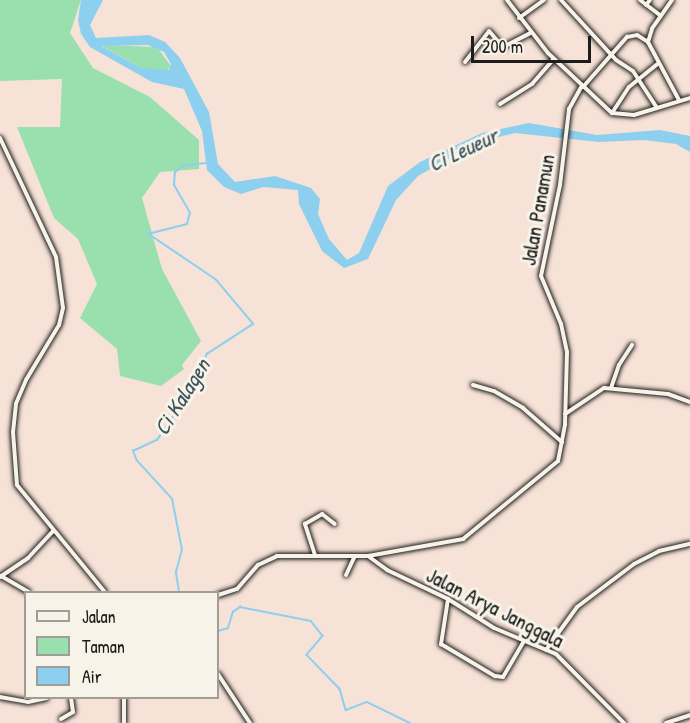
<!DOCTYPE html>
<html>
<head>
<meta charset="utf-8">
<style>
  body { margin:0 }
  #map { position:relative; width:690px; height:723px; overflow:hidden; background:#f6e2d7; font-family:"Patrick Hand",sans-serif }
  div>[style] { position:absolute }
  .green>* { inset:0; background:#99e0ae }
  .water>* { inset:0; background:#8dcfef }
  .stream>* { height:1.5px; margin:-0.75px; padding:0 0.75px; transform-origin:0.75px; border-radius:0.75px; background:#8dcfef }
  .roads { filter:drop-shadow(0 0 2px #1c1c1c) drop-shadow(0 0 2px #1c1c1c) }
  .street>* { height:4px; margin:-2px; padding:0 2px; transform-origin:2px; border-radius:2px; background:#f7f3e8 }
  span { translate:-50% -50%; white-space:nowrap; text-align:center; line-height:1.15; -webkit-text-stroke:6px #f7f3e8; paint-order:stroke }
  .street-label { font-size:21px; color:#1c1c1c }
  .water-label { font-size:22px; color:#3e525b; font-style:italic }
  .legend { position:absolute; left:24px; top:591px; width:195px; height:108px; box-sizing:border-box; background:#f7f3e8; border:2px solid #9f9d96; margin:0; padding:8px 10px; list-style:none; font-size:18px; color:#1c1c1c }
  .legend li { display:flex; align-items:center; gap:12px; height:30px }
  .legend b { width:30px; border:2px solid #9f9d96 }
  .scale { position:absolute; left:471px; top:36px; width:120px; height:27px; box-sizing:border-box; border:3px solid #1c1c1c; border-top:0; padding-left:8px; font-size:18px; line-height:21px; white-space:nowrap; color:#1c1c1c; -webkit-text-stroke:4px #f7f3e8; paint-order:stroke }
</style>
</head>
<body>
<div id="map">
  <div class="green">
    <i style="clip-path:polygon(0 0,81px 0,70px 33px,93px 68px,150px 97px,199px 140px,199px 169px,160px 172px,142px 198px,162px 269px,201px 341px,182px 365px,184px 369px,161px 386px,120px 376px,117px 349px,80px 318px,97px 284px,78px 239px,54px 218px,17px 127px,60px 127px,62px 79px,0 81px)"></i>
    <i style="clip-path:polygon(100px 45px,157px 47px,171px 66px,166px 72px,141px 68px)"></i>
  </div>
  <div class="water">
    <i style="clip-path:polygon(evenodd,81px 0,103px 0,90px 25px,96px 38px,149px 35px,165px 42px,180px 58px,209px 112px,218px 164px,235px 182px,275px 176px,311px 188px,320px 199px,318px 214px,329px 239px,347px 260px,359px 253px,388px 186px,420px 162px,482px 133px,529px 123px,597px 135px,660px 130px,690px 136px,690px 152px,676px 144px,644px 140px,599px 142px,515px 133px,481px 141px,418px 176px,396px 200px,368px 259px,344px 268px,322px 251px,299px 204px,298px 190px,263px 187px,241px 194px,224px 187px,207px 170px,202px 131px,184px 89px,152px 82px,90px 47px,81px 34px,78px 20px,81px 0,148px 45px,164px 52px,171px 64px,169px 70px,141px 68px,101px 46px,148px 45px)"></i>
  </div>
  <div class="stream">
    <i style="left:179px;top:592px;width:20px;rotate:-99deg"></i>
    <i style="left:176px;top:572px;width:23px;rotate:-75deg"></i>
    <i style="left:182px;top:550px;width:52px;rotate:-101.1deg"></i>
    <i style="left:172px;top:499px;width:52px;rotate:-132.6deg"></i>
    <i style="left:137px;top:461px;width:11px;rotate:-112deg"></i>
    <i style="left:133px;top:451px;width:26px;rotate:-25deg"></i>
    <i style="left:157px;top:440px;width:63px;rotate:-55.3deg"></i>
    <i style="left:193px;top:388px;width:37px;rotate:-68deg"></i>
    <i style="left:207px;top:354px;width:55px;rotate:-33.1deg"></i>
    <i style="left:253px;top:324px;width:57px;rotate:-130.1deg"></i>
    <i style="left:216px;top:280px;width:82px;rotate:-145.9deg"></i>
    <i style="left:148px;top:234px;width:40px;rotate:-14.4deg"></i>
    <i style="left:187px;top:224px;width:11px;rotate:-75deg"></i>
    <i style="left:190px;top:213px;width:32px;rotate:-120deg"></i>
    <i style="left:174px;top:185px;width:13px;rotate:-86deg"></i>
    <i style="left:175px;top:172px;width:11px;rotate:-38deg"></i>
    <i style="left:184px;top:165px;width:23px;rotate:-5deg"></i>
    <i style="left:218px;top:631px;width:10px;rotate:-17deg"></i>
    <i style="left:228px;top:628px;width:17px;rotate:-73deg"></i>
    <i style="left:233px;top:612px;width:9px;rotate:-36deg"></i>
    <i style="left:240px;top:607px;width:72px;rotate:11.2deg"></i>
    <i style="left:311px;top:621px;width:19px;rotate:51deg"></i>
    <i style="left:323px;top:636px;width:25px;rotate:130deg"></i>
    <i style="left:307px;top:655px;width:47px;rotate:45.9deg"></i>
    <i style="left:340px;top:689px;width:22px;rotate:74deg"></i>
    <i style="left:346px;top:710px;width:22px;rotate:-21deg"></i>
    <i style="left:367px;top:702px;width:48px;rotate:26deg"></i>
  </div>
  <div class="roads">
    <div class="street">
      <i style="left:507px;top:0;width:67px;rotate:52.3deg"></i>
      <i style="left:548px;top:53px;width:88px;rotate:43.2deg"></i>
      <i style="left:612px;top:113px;width:22px;rotate:5deg"></i>
      <i style="left:634px;top:115px;width:59px;rotate:-16.9deg"></i>
      <i style="left:561px;top:0;width:81px;rotate:47.5deg"></i>
      <i style="left:616px;top:60px;width:20px;rotate:33deg"></i>
      <i style="left:633px;top:71px;width:44px;rotate:57deg"></i>
      <i style="left:640px;top:0;width:25px;rotate:37deg"></i>
      <i style="left:672px;top:0;width:35px;rotate:125deg"></i>
      <i style="left:652px;top:29px;width:14px;rotate:107deg"></i>
      <i style="left:648px;top:42px;width:66px;rotate:61.9deg"></i>
      <i style="left:646px;top:5px;width:6px;rotate:-51deg"></i>
      <i style="left:519px;top:18px;width:31px;rotate:-36deg"></i>
      <i style="left:465px;top:62px;width:39px;rotate:-52deg"></i>
      <i style="left:489px;top:31px;width:21px;rotate:49deg"></i>
      <i style="left:503px;top:47px;width:30px;rotate:-27deg"></i>
      <i style="left:583px;top:87px;width:67px;rotate:-48.7deg"></i>
      <i style="left:627px;top:37px;width:10px;rotate:-11deg"></i>
      <i style="left:637px;top:35px;width:13px;rotate:32deg"></i>
      <i style="left:500px;top:104px;width:38px;rotate:-32deg"></i>
      <i style="left:532px;top:84px;width:33px;rotate:-49deg"></i>
      <i style="left:612px;top:113px;width:31px;rotate:-57deg"></i>
      <i style="left:629px;top:87px;width:36px;rotate:-39deg"></i>
      <i style="left:0;top:138px;width:132px;rotate:64.8deg"></i>
      <i style="left:56px;top:257px;width:51px;rotate:82.2deg"></i>
      <i style="left:63px;top:308px;width:17px;rotate:103deg"></i>
      <i style="left:59px;top:325px;width:64px;rotate:121deg"></i>
      <i style="left:26px;top:380px;width:26px;rotate:113deg"></i>
      <i style="left:16px;top:404px;width:28px;rotate:96deg"></i>
      <i style="left:13px;top:432px;width:53px;rotate:85.7deg"></i>
      <i style="left:17px;top:485px;width:139px;rotate:50.6deg"></i>
      <i style="left:473px;top:385px;width:22px;rotate:16deg"></i>
      <i style="left:494px;top:391px;width:34px;rotate:30deg"></i>
      <i style="left:523px;top:408px;width:52px;rotate:41.1deg"></i>
      <i style="left:611px;top:388px;width:24px;rotate:-71deg"></i>
      <i style="left:619px;top:365px;width:24px;rotate:-57deg"></i>
      <i style="left:565px;top:414px;width:47px;rotate:-33.7deg"></i>
      <i style="left:604px;top:388px;width:64px;rotate:5.4deg"></i>
      <i style="left:668px;top:394px;width:23px;rotate:20deg"></i>
      <i style="left:315px;top:555px;width:33px;rotate:-108deg"></i>
      <i style="left:305px;top:524px;width:20px;rotate:-30deg"></i>
      <i style="left:322px;top:514px;width:16px;rotate:38deg"></i>
      <i style="left:368px;top:556px;width:24px;rotate:36deg"></i>
      <i style="left:387px;top:570px;width:68px;rotate:25.4deg"></i>
      <i style="left:448px;top:599px;width:54px;rotate:32.2deg"></i>
      <i style="left:494px;top:628px;width:67px;rotate:22.8deg"></i>
      <i style="left:556px;top:654px;width:97px;rotate:45.4deg"></i>
      <i style="left:346px;top:575px;width:21px;rotate:-65deg"></i>
      <i style="left:1px;top:576px;width:32px;rotate:30deg"></i>
      <i style="left:0;top:577px;width:34px;rotate:-34deg"></i>
      <i style="left:28px;top:558px;width:37px;rotate:-47deg"></i>
      <i style="left:218px;top:595px;width:20px;rotate:-18deg"></i>
      <i style="left:237px;top:589px;width:32px;rotate:-49deg"></i>
      <i style="left:258px;top:565px;width:21px;rotate:-25deg"></i>
      <i style="left:277px;top:556px;width:91px"></i>
      <i style="left:368px;top:556px;width:97px;rotate:-10.1deg"></i>
      <i style="left:463px;top:539px;width:123px;rotate:-39.4deg"></i>
      <i style="left:558px;top:461px;width:38px;rotate:-79deg"></i>
      <i style="left:565px;top:424px;width:72px;rotate:-88.4deg"></i>
      <i style="left:567px;top:352px;width:29px;rotate:-102deg"></i>
      <i style="left:561px;top:324px;width:52px;rotate:-112.6deg"></i>
      <i style="left:541px;top:276px;width:93px;rotate:-78.2deg"></i>
      <i style="left:560px;top:185px;width:77px;rotate:-83.2deg"></i>
      <i style="left:569px;top:109px;width:26px;rotate:-61deg"></i>
      <i style="left:448px;top:599px;width:46px;rotate:98.8deg"></i>
      <i style="left:441px;top:644px;width:63px;rotate:30.7deg"></i>
      <i style="left:495px;top:676px;width:8px;rotate:7deg"></i>
      <i style="left:503px;top:677px;width:42px;rotate:-59.7deg"></i>
      <i style="left:546px;top:650px;width:53px;rotate:-54.2deg"></i>
      <i style="left:577px;top:607px;width:71px;rotate:-37deg"></i>
      <i style="left:634px;top:564px;width:28px;rotate:-27deg"></i>
      <i style="left:659px;top:551px;width:32px;rotate:-13deg"></i>
      <i style="left:218px;top:674px;width:59px;rotate:56.9deg"></i>
      <i style="left:0;top:697px;width:28px;rotate:10deg"></i>
      <i style="left:28px;top:702px;width:19px;rotate:-12deg"></i>
      <i style="left:124px;top:698px;width:25px;rotate:90deg"></i>
      <i style="left:61px;top:719px;width:14px;rotate:-30deg"></i>
      <i style="left:73px;top:712px;width:14px;rotate:-98deg"></i>
      <i style="left:666px;top:723px;width:25px;rotate:-18deg"></i>
    </div>
  </div>
  <div class="street-label">
    <span style="left:538px;top:210px;rotate:-80deg">Jalan Panamun</span>
    <span style="left:495px;top:608px;rotate:27deg">Jalan Arya Janggala</span>
  </div>
  <div class="water-label">
    <span style="left:463px;top:150px;rotate:-25deg">Ci Leueur</span>
    <span style="left:182px;top:397px;rotate:-58deg">Ci Kalagen</span>
  </div>
  <ul class="legend">
  <li><b style="height:8px;background:#f7f3e8"></b>Jalan</li>
  <li><b style="height:16px;background:#99e0ae"></b>Taman</li>
  <li><b style="height:16px;background:#8dcfef"></b>Air</li>
  </ul>
  <div class="scale">200 m</div>
</div>
</body>
</html>
